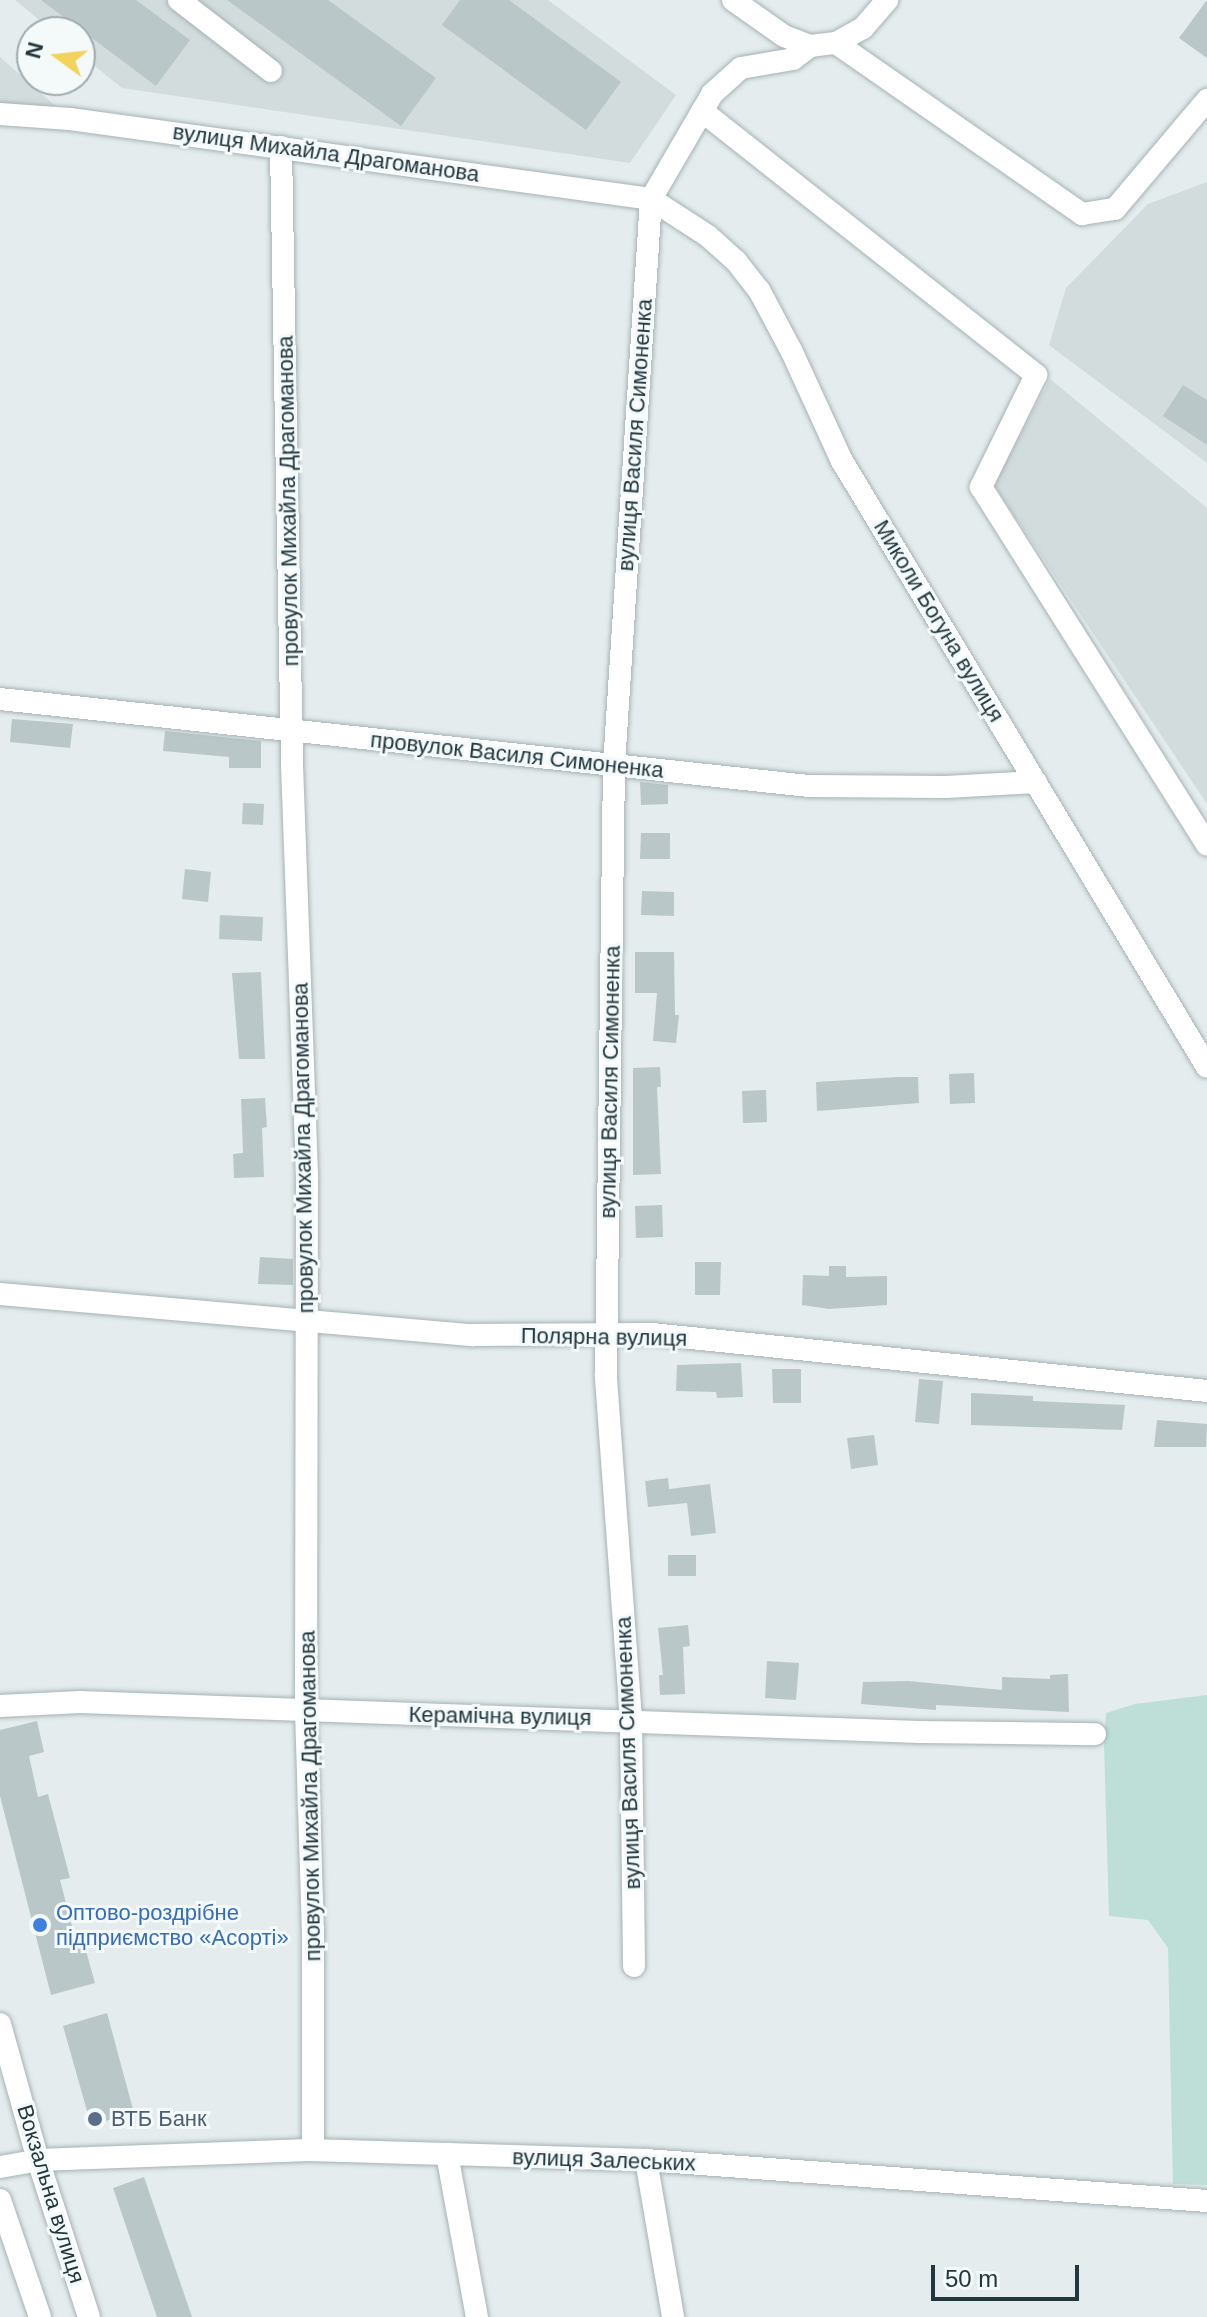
<!DOCTYPE html>
<html>
<head>
<meta charset="utf-8">
<style>
  body { margin:0 }
  #map { position:relative; width:1207px; height:2317px; overflow:hidden; background:#e4eced; font-family:Helvetica,sans-serif }
  div>[style] { position:absolute }
  .built>* { inset:0; background:#d2dcdd }
  .green>* { inset:0; background:#bddfd8 }
  .building>* { inset:0; background:#b9c7c8 }
  .roads { filter:drop-shadow(0 0 2px #a6b2b5) drop-shadow(0 0 2px #a6b2b5) }
  .minor>* { height:22px; margin:-11px; padding:0 11px; transform-origin:11px; border-radius:11px; background:#fff }
  .dots>* { width:22px; height:22px; translate:-50% -50%; box-sizing:border-box; border:4px solid #f4f9fa; border-radius:50% }
  span { translate:-50% -50%; white-space:nowrap; text-align:center; line-height:1.15; -webkit-text-stroke:6px #f4f9fa; paint-order:stroke }
  .street-label { font-size:22px; color:#23373f }
  .shop-label { font-size:22px; color:#366cbe }
  .left { translate:0 -50%; text-align:left }
  .service-label { font-size:22px; color:#4e5e75 }
  .north { position:absolute; left:16px; top:16px; width:80px; height:80px; box-sizing:border-box; background:#f4f9fa; border:2px solid #a0abaf; border-radius:50%; rotate:285deg; font-size:22px; font-weight:700; line-height:32px; text-align:center; color:#23373f }
  .north::after { content:''; display:block; margin:auto; width:28px; height:36px; background:#f3d35c; clip-path:polygon(50% 0,100% 100%,50% 72%,0 100%) }
  .scale { position:absolute; left:931px; top:2265px; width:148px; height:36px; box-sizing:border-box; border:4px solid #23373f; border-top:0; padding-left:10px; font-size:24px; line-height:28px; white-space:nowrap; color:#23373f; -webkit-text-stroke:6px #f4f9fa; paint-order:stroke }
</style>
</head>
<body>
<div id="map">
  <div class="built">
    <i style="clip-path:polygon(15px 0,548px 0,676px 95px,630px 163px,122px 88px,80px 54px,80px 32px,54px 32px)"></i>
    <i style="clip-path:polygon(0 57px,70px 119px,0 113px)"></i>
    <i style="clip-path:polygon(1207px 182px,1207px 463px,1049px 345px,1066px 288px,1148px 204px)"></i>
    <i style="clip-path:polygon(1050px 379px,1207px 508px,1207px 804px,994px 485px)"></i>
  </div>
  <div class="green">
    <i style="clip-path:polygon(1207px 1695px,1207px 2185px,1173px 2184px,1168px 1948px,1148px 1920px,1109px 1916px,1104px 1744px,1106px 1713px,1135px 1704px)"></i>
  </div>
  <div class="building">
    <i style="clip-path:polygon(41px 0,136px 0,190px 40px,156px 86px)"></i>
    <i style="clip-path:polygon(227px 0,328px 0,436px 78px,401px 126px)"></i>
    <i style="clip-path:polygon(460px 0,509px 0,621px 82px,586px 130px,442px 25px)"></i>
    <i style="clip-path:polygon(1207px 0,1207px 58px,1179px 38px)"></i>
    <i style="clip-path:polygon(1183px 385px,1207px 400px,1207px 445px,1163px 416px)"></i>
    <i style="clip-path:polygon(12px 719px,73px 724px,70px 748px,10px 742px)"></i>
    <i style="clip-path:polygon(165px 731px,261px 741px,261px 768px,229px 768px,229px 757px,163px 751px)"></i>
    <i style="clip-path:polygon(640px 782px,668px 785px,668px 804px,641px 805px)"></i>
    <i style="clip-path:polygon(243px 803px,264px 804px,263px 825px,242px 824px)"></i>
    <i style="clip-path:polygon(641px 833px,670px 833px,670px 859px,640px 859px)"></i>
    <i style="clip-path:polygon(185px 869px,211px 872px,208px 902px,182px 899px)"></i>
    <i style="clip-path:polygon(642px 891px,674px 892px,674px 916px,641px 915px)"></i>
    <i style="clip-path:polygon(220px 915px,263px 917px,262px 941px,219px 939px)"></i>
    <i style="clip-path:polygon(635px 952px,674px 952px,675px 1015px,679px 1015px,676px 1043px,653px 1041px,657px 993px,635px 993px)"></i>
    <i style="clip-path:polygon(261px 972px,265px 1059px,239px 1059px,232px 973px)"></i>
    <i style="clip-path:polygon(660px 1067px,661px 1087px,657px 1087px,661px 1174px,633px 1175px,633px 1068px)"></i>
    <i style="clip-path:polygon(974px 1073px,975px 1103px,950px 1104px,949px 1074px)"></i>
    <i style="clip-path:polygon(897px 1077px,918px 1077px,919px 1103px,817px 1111px,816px 1082px)"></i>
    <i style="clip-path:polygon(766px 1090px,767px 1122px,743px 1123px,742px 1091px)"></i>
    <i style="clip-path:polygon(265px 1098px,267px 1127px,262px 1128px,264px 1177px,234px 1178px,233px 1154px,243px 1153px,241px 1099px)"></i>
    <i style="clip-path:polygon(662px 1205px,663px 1237px,636px 1238px,635px 1206px)"></i>
    <i style="clip-path:polygon(260px 1257px,293px 1259px,293px 1285px,258px 1284px)"></i>
    <i style="clip-path:polygon(695px 1262px,721px 1262px,720px 1295px,695px 1295px)"></i>
    <i style="clip-path:polygon(829px 1266px,846px 1266px,846px 1277px,887px 1276px,887px 1305px,829px 1309px,802px 1305px,803px 1275px,829px 1276px)"></i>
    <i style="clip-path:polygon(741px 1363px,743px 1397px,717px 1398px,716px 1392px,676px 1391px,677px 1365px)"></i>
    <i style="clip-path:polygon(772px 1369px,801px 1369px,801px 1403px,773px 1403px)"></i>
    <i style="clip-path:polygon(919px 1379px,943px 1381px,939px 1424px,915px 1422px)"></i>
    <i style="clip-path:polygon(971px 1393px,1033px 1396px,1033px 1401px,1125px 1405px,1122px 1430px,971px 1425px)"></i>
    <i style="clip-path:polygon(1157px 1420px,1207px 1424px,1206px 1447px,1154px 1447px)"></i>
    <i style="clip-path:polygon(874px 1435px,878px 1465px,851px 1469px,847px 1438px)"></i>
    <i style="clip-path:polygon(668px 1478px,669px 1489px,710px 1484px,716px 1533px,691px 1536px,687px 1503px,648px 1507px,645px 1481px)"></i>
    <i style="clip-path:polygon(668px 1555px,696px 1555px,696px 1576px,668px 1576px)"></i>
    <i style="clip-path:polygon(688px 1625px,690px 1646px,683px 1647px,685px 1694px,660px 1695px,659px 1675px,663px 1675px,658px 1628px)"></i>
    <i style="clip-path:polygon(767px 1661px,799px 1663px,796px 1700px,765px 1698px)"></i>
    <i style="clip-path:polygon(1068px 1674px,1069px 1712px,936px 1705px,936px 1710px,861px 1704px,863px 1682px,908px 1681px,1002px 1690px,1002px 1677px,1050px 1679px,1050px 1675px)"></i>
    <i style="clip-path:polygon(37px 1721px,44px 1752px,29px 1756px,38px 1797px,48px 1794px,70px 1878px,60px 1880px,78px 1949px,85px 1947px,95px 1983px,51px 1995px,0 1796px,0 1730px)"></i>
    <i style="clip-path:polygon(107px 2013px,134px 2113px,91px 2125px,63px 2026px)"></i>
    <i style="clip-path:polygon(144px 2177px,192px 2317px,157px 2317px,113px 2188px)"></i>
  </div>
  <div class="roads">
    <div class="minor">
      <i style="left:179px;top:0;width:116px;rotate:37.7deg"></i>
      <i style="left:733px;top:0;width:62px;rotate:35.2deg"></i>
      <i style="left:784px;top:36px;width:28px;rotate:21deg"></i>
      <i style="left:810px;top:46px;width:26px;rotate:-7deg"></i>
      <i style="left:836px;top:43px;width:31px;rotate:-29deg"></i>
      <i style="left:863px;top:28px;width:37px;rotate:-49deg"></i>
      <i style="left:836px;top:43px;width:300px;rotate:34.8deg"></i>
      <i style="left:1082px;top:214px;width:33px;rotate:-9deg"></i>
      <i style="left:1115px;top:209px;width:143px;rotate:-49.8deg"></i>
      <i style="left:702px;top:111px;width:426px;rotate:38.3deg"></i>
      <i style="left:1036px;top:375px;width:125px;rotate:116.2deg"></i>
      <i style="left:981px;top:487px;width:423px;rotate:57.7deg"></i>
      <i style="left:0;top:114px;width:70px;rotate:4.1deg"></i>
      <i style="left:70px;top:119px;width:586px;rotate:7.84deg"></i>
      <i style="left:651px;top:199px;width:68px;rotate:33deg"></i>
      <i style="left:708px;top:236px;width:38px;rotate:42deg"></i>
      <i style="left:736px;top:261px;width:37px;rotate:52deg"></i>
      <i style="left:759px;top:290px;width:70px;rotate:62deg"></i>
      <i style="left:792px;top:352px;width:120px;rotate:65.4deg"></i>
      <i style="left:842px;top:461px;width:707px;rotate:58.94deg"></i>
      <i style="left:281px;top:147px;width:618px;rotate:88.98deg"></i>
      <i style="left:292px;top:765px;width:414px;rotate:87.9deg"></i>
      <i style="left:307px;top:1179px;width:532px;rotate:90.11deg"></i>
      <i style="left:306px;top:1711px;width:218px;rotate:88.2deg"></i>
      <i style="left:313px;top:1929px;width:221px;rotate:90deg"></i>
      <i style="left:0;top:699px;width:814px;rotate:6.14deg"></i>
      <i style="left:809px;top:786px;width:137px;rotate:0.4deg"></i>
      <i style="left:946px;top:787px;width:90px;rotate:-3.2deg"></i>
      <i style="left:0;top:1294px;width:475px;rotate:5deg"></i>
      <i style="left:473px;top:1335px;width:179px;rotate:-0.3deg"></i>
      <i style="left:652px;top:1334px;width:558px;rotate:5.86deg"></i>
      <i style="left:0;top:1706px;width:80px;rotate:-2.9deg"></i>
      <i style="left:80px;top:1702px;width:840px;rotate:2.05deg"></i>
      <i style="left:919px;top:1732px;width:176px;rotate:0.7deg"></i>
      <i style="left:634px;top:1966px;width:247px;rotate:-90.7deg"></i>
      <i style="left:631px;top:1719px;width:345px;rotate:-94.2deg"></i>
      <i style="left:606px;top:1375px;width:610px;rotate:-89.25deg"></i>
      <i style="left:614px;top:765px;width:567px;rotate:-86.26deg"></i>
      <i style="left:651px;top:199px;width:121px;rotate:-59.8deg"></i>
      <i style="left:712px;top:94px;width:39px;rotate:-42deg"></i>
      <i style="left:741px;top:68px;width:53px;rotate:-9.8deg"></i>
      <i style="left:793px;top:59px;width:21px;rotate:-37deg"></i>
      <i style="left:0;top:2024px;width:141px;rotate:74.4deg"></i>
      <i style="left:38px;top:2160px;width:165px;rotate:72deg"></i>
      <i style="left:447px;top:2154px;width:166px;rotate:79.6deg"></i>
      <i style="left:646px;top:2160px;width:159px;rotate:80.2deg"></i>
      <i style="left:0;top:2167px;width:39px;rotate:-10deg"></i>
      <i style="left:38px;top:2160px;width:271px;rotate:-2.1deg"></i>
      <i style="left:309px;top:2150px;width:138px;rotate:1.7deg"></i>
      <i style="left:447px;top:2154px;width:199px;rotate:1.7deg"></i>
      <i style="left:646px;top:2160px;width:562px;rotate:4.18deg"></i>
      <i style="left:0;top:2200px;width:124px;rotate:71.1deg"></i>
    </div>
  </div>
  <div class="dots">
    <i style="left:40px;top:1925px;background:#3f7fe0"></i>
    <i style="left:95px;top:2119px;background:#5c6f8a"></i>
  </div>
  <div class="street-label">
    <span style="left:326px;top:153px;rotate:8deg">вулиця Михайла Драгоманова</span>
    <span style="left:635px;top:435px;rotate:-86deg">вулиця Василя Симоненка</span>
    <span style="left:288px;top:501px;rotate:-91deg">провулок Михайла Драгоманова</span>
    <span style="left:939px;top:621px;rotate:59deg">Миколи Богуна вулиця</span>
    <span style="left:517px;top:755px;rotate:6deg">провулок Василя Симоненка</span>
    <span style="left:610px;top:1082px;rotate:-89deg">вулиця Василя Симоненка</span>
    <span style="left:303px;top:1148px;rotate:-91deg">провулок Михайла Драгоманова</span>
    <span style="left:604px;top:1337px;rotate:1deg">Полярна вулиця</span>
    <span style="left:500px;top:1716px;rotate:1deg">Керамічна вулиця</span>
    <span style="left:628px;top:1753px;rotate:-92deg">вулиця Василя Симоненка</span>
    <span style="left:310px;top:1796px;rotate:-91deg">провулок Михайла Драгоманова</span>
    <span style="left:604px;top:2160px;rotate:2deg">вулиця Залеських</span>
    <span style="left:51px;top:2194px;rotate:73deg">Вокзальна вулиця</span>
  </div>
  <div class="shop-label">
    <span class="left" style="left:56px;top:1925px">Оптово-роздрібне<br>підприємство «Асортi»</span>
  </div>
  <div class="service-label">
    <span class="left" style="left:111px;top:2119px">ВТБ Банк</span>
  </div>
  <div class="north">N</div>
  <div class="scale">50 m</div>
</div>
</body>
</html>
